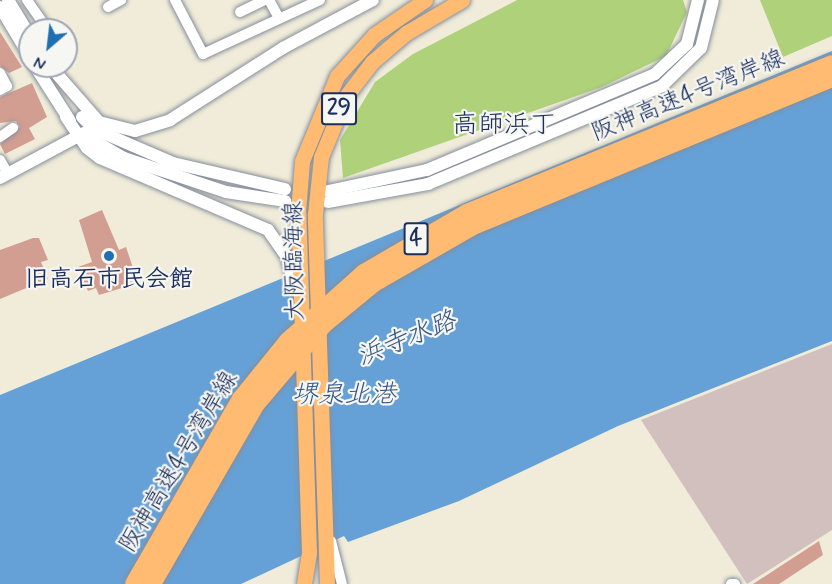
<!DOCTYPE html>
<html>
<head>
<meta charset="utf-8">
<style>
  body { margin:0 }
  #map { position:relative; width:832px; height:584px; overflow:hidden; background:#f0ecd9; font-family:Mynerve,"Klee One",sans-serif }
  div>[style] { position:absolute }
  .industrial>* { inset:0; background:#d1c0bd }
  .green>* { inset:0; background:#aed17a }
  .water>* { inset:0; background:#65a1d6 }
  .building>* { inset:0; background:#d29e91 }
  .roads { filter:drop-shadow(0 0 2px #868e9c) drop-shadow(0 0 2px #868e9c) }
  .minor>* { height:10px; margin:-5px; padding:0 5px; transform-origin:5px; border-radius:5px; background:#fff }
  .tertiary>* { height:12px; margin:-6px; padding:0 6px; transform-origin:6px; border-radius:6px; background:#fff }
  .primary>* { height:15px; margin:-7.5px; padding:0 7.5px; transform-origin:7.5px; border-radius:7.5px; background:#febb71 }
  .motorway>* { height:18px; margin:-9px; padding:0 9px; transform-origin:9px; border-radius:9px; background:#febb71 }
  .dots>* { width:16px; height:16px; translate:-50% -50%; box-sizing:border-box; border:3px solid #f6f6f2; border-radius:50% }
  span { translate:-50% -50%; white-space:nowrap; text-align:center; line-height:1.15; -webkit-text-stroke:4.5px #f6f6f2; paint-order:stroke }
  .shield-label span { padding:2px 4px; background:#f6f6f2; border:2px solid; border-radius:4px; -webkit-text-stroke-width:0 }
  .shield-label { font-size:22px; color:#1b2f5e; font-weight:700 }
  .street-label { font-size:24px; color:#1b2f5e }
  .poi-label { font-size:24px; color:#1b2f5e; font-weight:700 }
  .neighbourhood-label { font-size:26px; color:#1b2f5e }
  .water-label { font-size:26px; color:#355788; font-style:italic }
  .north { position:absolute; left:18px; top:18px; width:60px; height:60px; box-sizing:border-box; background:#f6f6f2; border:2px solid #9ea6b7; border-radius:50%; rotate:208deg; font-size:16px; font-weight:700; line-height:24px; text-align:center; color:#1b2f5e }
  .north::after { content:''; display:block; margin:auto; width:21px; height:27px; background:#1f6fb2; clip-path:polygon(50% 0,100% 100%,50% 72%,0 100%) }
</style>
</head>
<body>
<div id="map">
  <div class="industrial">
    <i style="clip-path:polygon(832px 344px,832px 530px,747px 584px,641px 420px)"></i>
  </div>
  <div class="green">
    <i style="clip-path:polygon(517px 0,683px 0,687px 12px,666px 56px,602px 87px,343px 178px,340px 140px,375px 82px,413px 54px)"></i>
    <i style="clip-path:polygon(760px 0,832px 0,832px 36px,783px 57px)"></i>
  </div>
  <div class="water">
    <i style="clip-path:polygon(832px 51px,832px 341px,618px 426px,459px 501px,348px 542px,344px 536px,241px 584px,0 584px,0 395px)"></i>
  </div>
  <div class="building">
    <i style="clip-path:polygon(0 32px,22px 67px,9px 73px,0 66px)"></i>
    <i style="clip-path:polygon(32px 83px,47px 117px,29px 128px,35px 139px,5px 154px,0 144px,20px 127px,16px 121px,0 123px,0 97px)"></i>
    <i style="clip-path:polygon(102px 210px,119px 250px,126px 247px,138px 283px,99px 295px,96px 288px,88px 291px,78px 267px,92px 262px,79px 220px)"></i>
    <i style="clip-path:polygon(33px 238px,39px 238px,48px 260px,41px 262px,48px 279px,0 299px,0 250px)"></i>
    <i style="clip-path:polygon(819px 541px,823px 555px,779px 584px,753px 584px)"></i>
  </div>
  <div class="roads">
    <div class="minor">
      <i style="left:27px;top:0;width:37px;rotate:55deg"></i>
      <i style="left:175px;top:0;width:61px;rotate:62.6deg"></i>
      <i style="left:203px;top:54px;width:129px;rotate:-24.8deg"></i>
      <i style="left:269px;top:0;width:21px;rotate:61deg"></i>
      <i style="left:108px;top:7px;width:15px;rotate:-28deg"></i>
      <i style="left:240px;top:12px;width:28px;rotate:-26deg"></i>
      <i style="left:0;top:73px;width:15px;rotate:62deg"></i>
      <i style="left:7px;top:86px;width:8px;rotate:150deg"></i>
      <i style="left:0;top:137px;width:16px;rotate:-35deg"></i>
      <i style="left:0;top:160px;width:16px;rotate:60deg"></i>
      <i style="left:331px;top:541px;width:44px;rotate:75.7deg"></i>
      <i style="left:731px;top:584px;width:4px"></i>
    </div>
    <div class="tertiary">
      <i style="left:8px;top:0;width:42px;rotate:58.6deg"></i>
      <i style="left:0;top:7px;width:58px;rotate:59deg"></i>
      <i style="left:35px;top:66px;width:65px;rotate:57.5deg"></i>
      <i style="left:50px;top:66px;width:74px;rotate:48.8deg"></i>
      <i style="left:99px;top:122px;width:37px;rotate:14deg"></i>
      <i style="left:135px;top:131px;width:37px;rotate:-17deg"></i>
      <i style="left:170px;top:120px;width:134px;rotate:-32.5deg"></i>
      <i style="left:283px;top:48px;width:102px;rotate:-28.1deg"></i>
      <i style="left:66px;top:117px;width:37px;rotate:56deg"></i>
      <i style="left:87px;top:148px;width:16px;rotate:38deg"></i>
      <i style="left:100px;top:158px;width:183px;rotate:23.2deg"></i>
      <i style="left:268px;top:230px;width:33px;rotate:55deg"></i>
      <i style="left:287px;top:257px;width:34px;rotate:75deg"></i>
      <i style="left:82px;top:117px;width:17px;rotate:45deg"></i>
      <i style="left:94px;top:129px;width:86px;rotate:23.3deg"></i>
      <i style="left:173px;top:163px;width:115px;rotate:13.1deg"></i>
      <i style="left:84px;top:135px;width:46px;rotate:29.9deg"></i>
      <i style="left:124px;top:158px;width:108px;rotate:18.4deg"></i>
      <i style="left:226px;top:192px;width:60px;rotate:8.7deg"></i>
      <i style="left:0;top:178px;width:95px;rotate:-28.2deg"></i>
      <i style="left:328px;top:191px;width:101px;rotate:-12deg"></i>
      <i style="left:427px;top:170px;width:247px;rotate:-22.8deg"></i>
      <i style="left:655px;top:74px;width:44px;rotate:-43.2deg"></i>
      <i style="left:687px;top:44px;width:45px;rotate:-76deg"></i>
      <i style="left:328px;top:202px;width:102px;rotate:-10.2deg"></i>
      <i style="left:428px;top:184px;width:254px;rotate:-22.7deg"></i>
      <i style="left:662px;top:86px;width:54px;rotate:-44.3deg"></i>
      <i style="left:701px;top:48px;width:49px;rotate:-76deg"></i>
    </div>
    <div class="primary">
      <i style="left:304px;top:584px;width:31px;rotate:-81deg"></i>
      <i style="left:309px;top:553px;width:341px;rotate:-91.8deg"></i>
      <i style="left:298px;top:212px;width:51px;rotate:-85.5deg"></i>
      <i style="left:302px;top:161px;width:92px;rotate:-67.6deg"></i>
      <i style="left:337px;top:76px;width:55px;rotate:-47.9deg"></i>
      <i style="left:374px;top:35px;width:62px;rotate:-34.5deg"></i>
      <i style="left:327px;top:584px;width:370px;rotate:-91.9deg"></i>
      <i style="left:315px;top:214px;width:57px;rotate:-84deg"></i>
      <i style="left:321px;top:157px;width:66px;rotate:-67.7deg"></i>
      <i style="left:346px;top:96px;width:43px;rotate:-52.6deg"></i>
      <i style="left:372px;top:62px;width:45px;rotate:-40.5deg"></i>
      <i style="left:406px;top:33px;width:65px;rotate:-30.5deg"></i>
    </div>
    <div class="motorway">
      <i style="left:134px;top:584px;width:214px;rotate:-60deg"></i>
      <i style="left:241px;top:399px;width:75px;rotate:-51deg"></i>
      <i style="left:288px;top:341px;width:102px;rotate:-41.8deg"></i>
      <i style="left:364px;top:273px;width:119px;rotate:-30.2deg"></i>
      <i style="left:467px;top:213px;width:394px;rotate:-22.2deg"></i>
      <i style="left:152px;top:584px;width:208px;rotate:-60deg"></i>
      <i style="left:256px;top:404px;width:105px;rotate:-49.6deg"></i>
      <i style="left:324px;top:324px;width:65px;rotate:-39.4deg"></i>
      <i style="left:374px;top:283px;width:114px;rotate:-29.9deg"></i>
      <i style="left:473px;top:226px;width:388px;rotate:-22.4deg"></i>
    </div>
  </div>
  <div class="dots">
    <i style="left:109px;top:256px;background:#1f6fb2"></i>
  </div>
  <div class="shield-label">
    <span style="left:339px;top:109px">29</span>
    <span style="left:416px;top:239px">4</span>
  </div>
  <div class="street-label">
    <span style="left:688px;top:96px;rotate:-22deg">阪神高速4号湾岸線</span>
    <span style="left:295px;top:261px;rotate:-91deg">大阪臨海線</span>
    <span style="left:179px;top:462px;rotate:-59deg">阪神高速4号湾岸線</span>
  </div>
  <div class="poi-label">
    <span style="left:109px;top:280px">旧高石市民会館</span>
  </div>
  <div class="neighbourhood-label">
    <span style="left:504px;top:126px">高師浜丁</span>
  </div>
  <div class="water-label">
    <span style="left:407px;top:340px;rotate:-22deg">浜寺水路</span>
    <span style="left:344px;top:396px">堺泉北港</span>
  </div>
  <div class="north">N</div>
</div>
</body>
</html>
